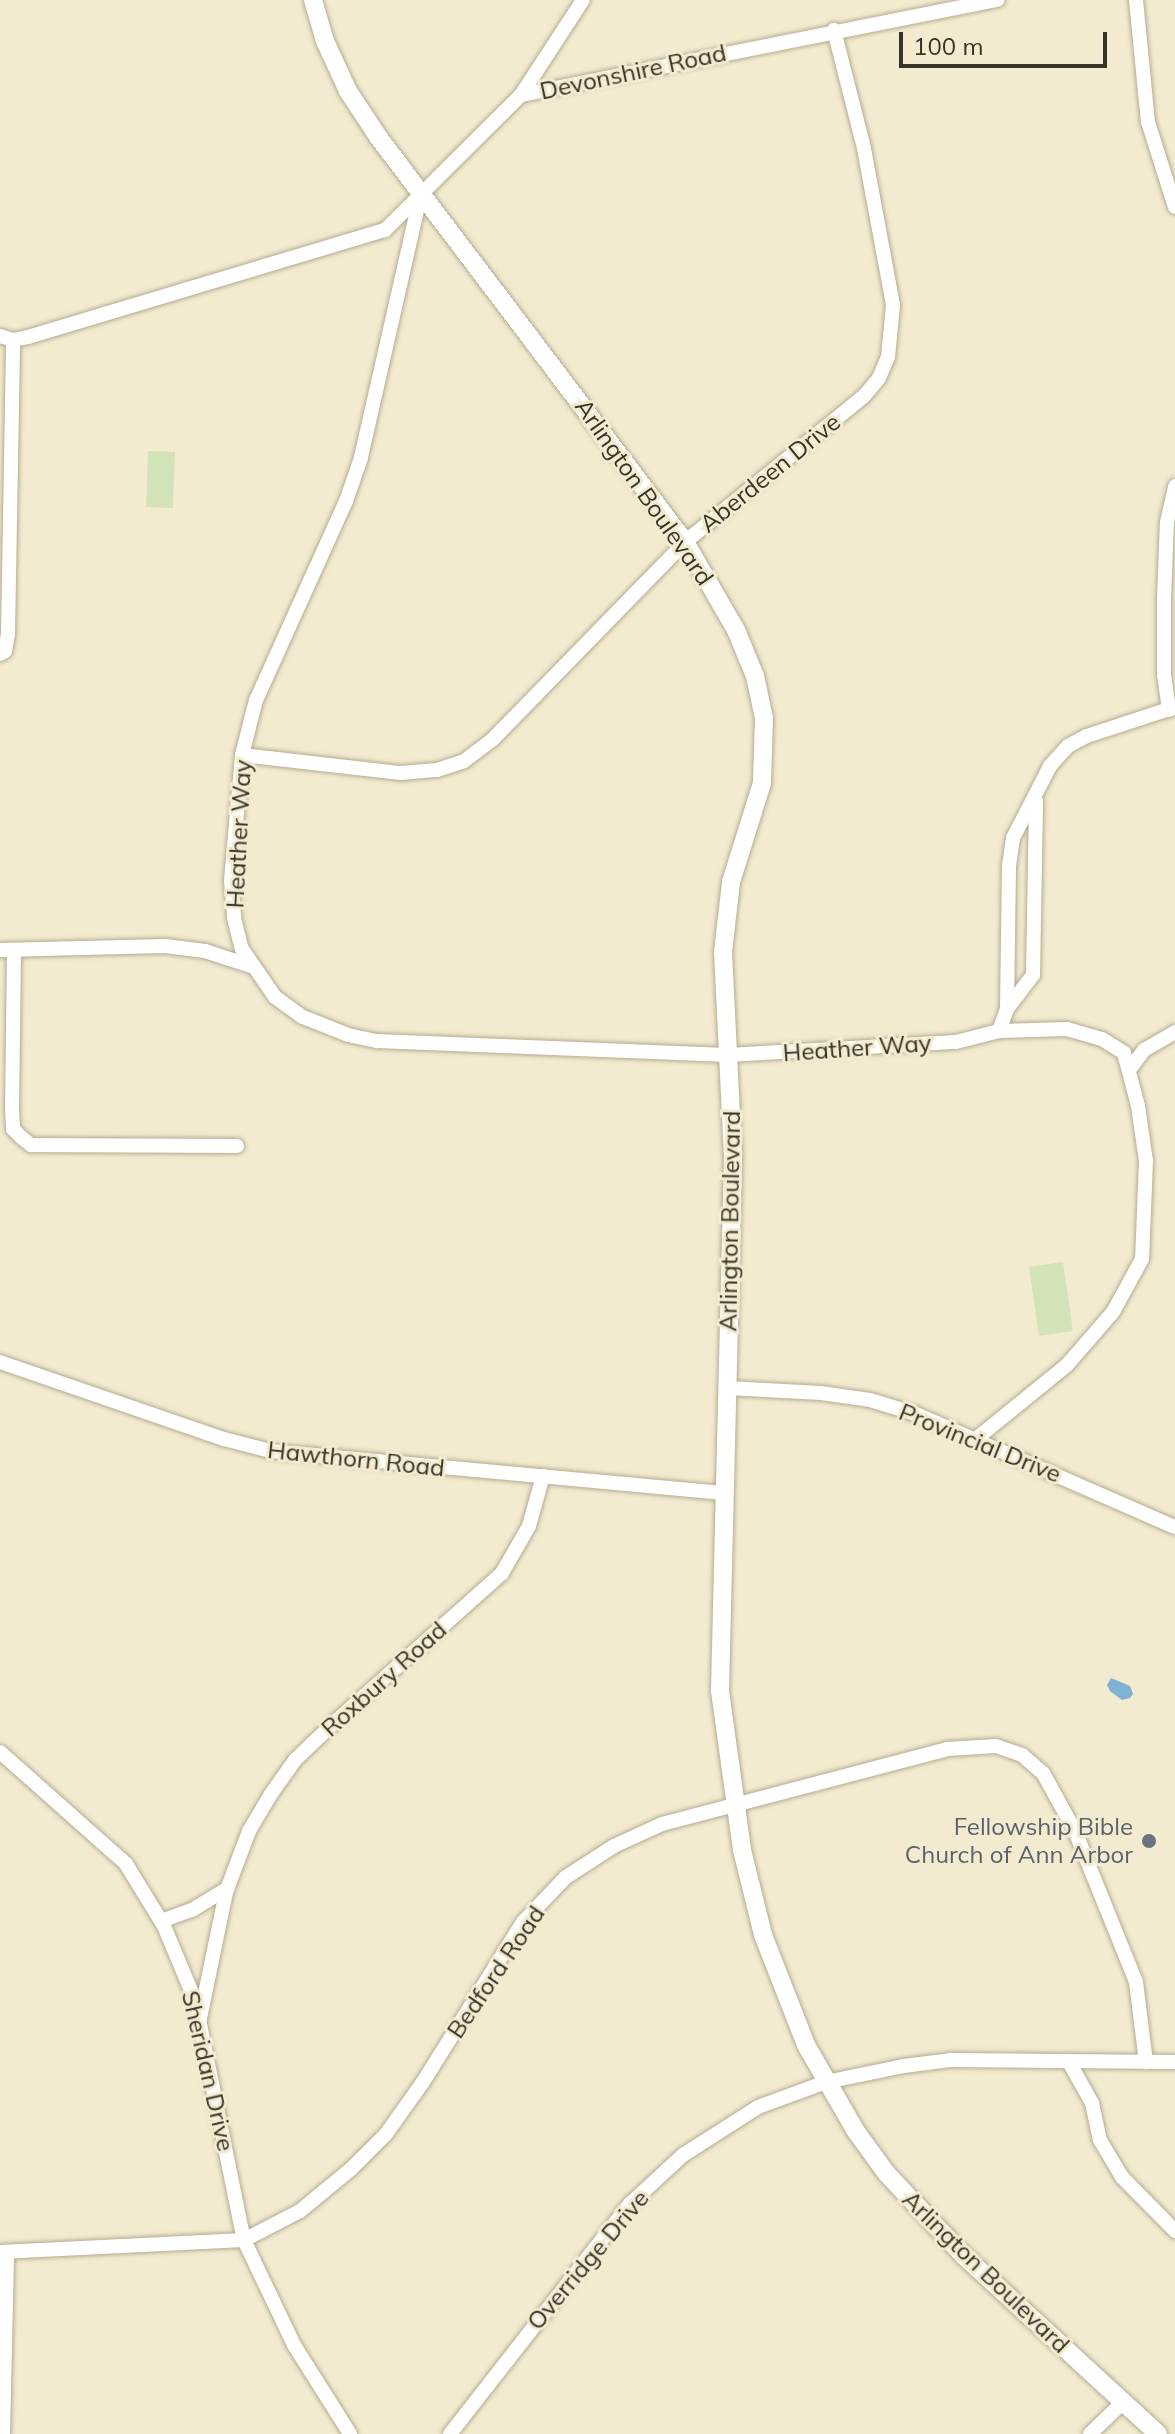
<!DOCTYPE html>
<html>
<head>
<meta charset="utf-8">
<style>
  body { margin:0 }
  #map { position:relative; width:1175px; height:2434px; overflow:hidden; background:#f3ebd0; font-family:Mulish,sans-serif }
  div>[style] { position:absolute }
  .green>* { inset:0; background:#d3e3b8 }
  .water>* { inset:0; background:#7fb3d5 }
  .roads { filter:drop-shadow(0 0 2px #b4ac92) drop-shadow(0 0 2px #b4ac92) }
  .minor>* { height:14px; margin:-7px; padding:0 7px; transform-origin:7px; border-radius:7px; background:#fff }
  .tertiary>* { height:18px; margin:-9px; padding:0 9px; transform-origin:9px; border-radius:9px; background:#fff }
  .dots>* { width:22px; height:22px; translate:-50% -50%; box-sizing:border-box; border:4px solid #f3ebd0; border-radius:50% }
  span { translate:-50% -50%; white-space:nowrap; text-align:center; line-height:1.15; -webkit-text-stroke:6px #f3ebd0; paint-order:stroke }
  .street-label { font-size:24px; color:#363328 }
  .worship-label { font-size:24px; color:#5b616d }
  .right { translate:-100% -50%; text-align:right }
  .scale { position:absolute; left:899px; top:32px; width:208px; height:36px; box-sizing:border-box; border:4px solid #363328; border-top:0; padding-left:10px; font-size:24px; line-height:28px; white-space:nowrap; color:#363328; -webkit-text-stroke:6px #f3ebd0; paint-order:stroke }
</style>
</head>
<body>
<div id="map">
  <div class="green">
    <i style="clip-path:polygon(148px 451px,175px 452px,173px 508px,146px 507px)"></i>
    <i style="clip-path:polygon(1063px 1262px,1073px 1331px,1039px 1336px,1029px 1267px)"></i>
  </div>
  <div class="water">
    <i style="clip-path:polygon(1111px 1678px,1130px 1686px,1133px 1694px,1130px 1698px,1122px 1700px,1110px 1691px,1107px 1685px)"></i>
  </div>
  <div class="roads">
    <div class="minor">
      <i style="left:1136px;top:0;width:123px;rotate:84.4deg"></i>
      <i style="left:1148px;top:122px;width:89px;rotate:72.4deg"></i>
      <i style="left:521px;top:95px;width:113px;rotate:-56.9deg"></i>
      <i style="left:421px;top:193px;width:272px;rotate:102.8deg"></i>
      <i style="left:361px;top:458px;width:46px;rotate:109.2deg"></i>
      <i style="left:346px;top:501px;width:218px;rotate:114.3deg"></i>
      <i style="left:256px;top:700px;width:57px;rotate:104.3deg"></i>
      <i style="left:242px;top:755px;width:126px;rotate:95deg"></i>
      <i style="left:231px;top:881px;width:37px;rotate:85deg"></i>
      <i style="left:234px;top:918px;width:32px;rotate:76deg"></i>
      <i style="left:242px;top:949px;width:58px;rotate:55.5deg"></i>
      <i style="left:275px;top:997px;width:34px;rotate:36deg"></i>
      <i style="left:303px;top:1017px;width:48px;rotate:21.8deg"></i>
      <i style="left:348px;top:1035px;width:30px;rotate:12deg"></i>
      <i style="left:377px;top:1041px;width:351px;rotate:2.3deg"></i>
      <i style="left:728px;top:1055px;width:228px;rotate:-3.3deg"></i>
      <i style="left:956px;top:1042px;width:44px;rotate:-14.3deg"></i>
      <i style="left:999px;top:1031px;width:68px;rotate:-1.7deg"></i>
      <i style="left:1067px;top:1029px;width:36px;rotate:16deg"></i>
      <i style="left:1102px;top:1039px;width:26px;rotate:32deg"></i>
      <i style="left:1124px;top:1053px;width:55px;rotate:75.2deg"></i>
      <i style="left:1138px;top:1106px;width:56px;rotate:81.7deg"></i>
      <i style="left:1146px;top:1161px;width:98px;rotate:92.3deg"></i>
      <i style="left:1142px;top:1259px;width:60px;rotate:118.7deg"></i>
      <i style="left:1113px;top:1312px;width:70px;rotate:131deg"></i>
      <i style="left:1067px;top:1365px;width:117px;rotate:140.9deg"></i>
      <i style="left:0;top:336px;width:14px;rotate:17deg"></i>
      <i style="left:13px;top:340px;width:15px;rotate:-11deg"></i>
      <i style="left:28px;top:337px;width:373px;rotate:-16.7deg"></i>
      <i style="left:385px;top:230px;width:192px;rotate:-44.8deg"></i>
      <i style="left:521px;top:95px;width:486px;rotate:-11.3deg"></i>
      <i style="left:0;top:654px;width:6px;rotate:-31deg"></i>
      <i style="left:5px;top:651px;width:17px;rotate:-80deg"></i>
      <i style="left:8px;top:634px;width:294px;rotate:-89deg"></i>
      <i style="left:1169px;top:710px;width:35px;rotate:-98deg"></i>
      <i style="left:1164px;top:675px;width:76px;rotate:-90deg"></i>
      <i style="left:1164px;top:599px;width:77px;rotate:-87.8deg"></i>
      <i style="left:1167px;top:522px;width:37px;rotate:-77deg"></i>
      <i style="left:242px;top:755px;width:160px;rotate:6.5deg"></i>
      <i style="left:401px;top:773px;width:36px;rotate:-5deg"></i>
      <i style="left:437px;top:770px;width:28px;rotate:-18deg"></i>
      <i style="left:464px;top:761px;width:36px;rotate:-37deg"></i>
      <i style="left:493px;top:739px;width:275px;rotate:-45.7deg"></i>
      <i style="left:685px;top:542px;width:231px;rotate:-39.2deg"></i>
      <i style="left:864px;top:396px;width:23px;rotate:-50deg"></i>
      <i style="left:879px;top:378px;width:23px;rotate:-67deg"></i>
      <i style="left:888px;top:357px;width:52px;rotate:-84.5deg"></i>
      <i style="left:893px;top:305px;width:160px;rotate:-100.5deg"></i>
      <i style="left:864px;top:148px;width:122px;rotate:-104.3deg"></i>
      <i style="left:0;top:950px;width:165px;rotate:-1.4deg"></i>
      <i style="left:165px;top:946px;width:40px;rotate:7.1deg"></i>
      <i style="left:205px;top:951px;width:48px;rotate:18.1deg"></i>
      <i style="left:14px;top:950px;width:159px;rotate:90.7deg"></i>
      <i style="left:12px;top:1109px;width:20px;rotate:87deg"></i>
      <i style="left:13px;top:1129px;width:11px;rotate:45deg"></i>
      <i style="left:21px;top:1137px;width:13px;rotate:39deg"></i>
      <i style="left:31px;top:1145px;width:206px;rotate:0.3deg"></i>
      <i style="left:1007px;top:1009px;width:143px;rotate:-89.2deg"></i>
      <i style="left:1009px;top:866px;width:28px;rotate:-82deg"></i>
      <i style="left:1013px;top:838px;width:81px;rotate:-62.8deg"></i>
      <i style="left:1050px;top:766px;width:27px;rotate:-48deg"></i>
      <i style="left:1068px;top:746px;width:21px;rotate:-28deg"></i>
      <i style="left:1087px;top:736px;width:93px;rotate:-18.2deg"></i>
      <i style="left:999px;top:1031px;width:23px;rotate:-70deg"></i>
      <i style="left:1007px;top:1009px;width:43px;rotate:-52.6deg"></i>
      <i style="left:1033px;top:975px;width:174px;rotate:-89deg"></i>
      <i style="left:1129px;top:1070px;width:25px;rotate:-53deg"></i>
      <i style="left:1144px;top:1050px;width:36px;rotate:-30deg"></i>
      <i style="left:0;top:1362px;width:237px;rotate:19deg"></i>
      <i style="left:224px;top:1439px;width:48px;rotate:14.6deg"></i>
      <i style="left:270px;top:1451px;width:456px;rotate:5.3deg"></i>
      <i style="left:728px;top:1388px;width:93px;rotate:3.1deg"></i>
      <i style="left:821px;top:1393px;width:49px;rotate:8.1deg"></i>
      <i style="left:870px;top:1400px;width:48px;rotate:16.9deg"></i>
      <i style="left:916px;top:1414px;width:283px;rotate:23.6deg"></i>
      <i style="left:0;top:1752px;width:169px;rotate:41.6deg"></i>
      <i style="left:126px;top:1864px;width:73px;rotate:58.5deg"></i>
      <i style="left:164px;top:1926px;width:80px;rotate:67.3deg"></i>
      <i style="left:195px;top:2000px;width:245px;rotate:78.5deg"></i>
      <i style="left:244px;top:2240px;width:116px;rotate:64.5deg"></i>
      <i style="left:294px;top:2345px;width:105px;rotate:57.8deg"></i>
      <i style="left:161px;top:1921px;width:33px;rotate:-20deg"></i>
      <i style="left:192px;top:1910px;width:42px;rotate:-31.4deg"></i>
      <i style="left:200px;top:2018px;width:129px;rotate:-78.3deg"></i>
      <i style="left:226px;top:1892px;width:65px;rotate:-69.3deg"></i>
      <i style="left:249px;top:1831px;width:43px;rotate:-59.3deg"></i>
      <i style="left:271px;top:1794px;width:42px;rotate:-54.8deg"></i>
      <i style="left:295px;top:1760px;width:57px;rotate:-43.6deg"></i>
      <i style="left:336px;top:1721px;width:222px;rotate:-41.7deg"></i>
      <i style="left:502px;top:1573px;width:54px;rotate:-60.1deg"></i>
      <i style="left:529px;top:1526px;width:52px;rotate:-74.4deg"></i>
      <i style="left:1069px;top:2062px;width:47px;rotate:60.7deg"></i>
      <i style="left:1092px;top:2103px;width:38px;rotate:78deg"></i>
      <i style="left:1100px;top:2140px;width:43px;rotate:59.3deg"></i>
      <i style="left:1122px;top:2177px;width:76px;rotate:45.5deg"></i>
      <i style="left:0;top:2252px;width:244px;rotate:-2.8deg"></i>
      <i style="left:244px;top:2240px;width:63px;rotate:-27.4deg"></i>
      <i style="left:300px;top:2211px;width:66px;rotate:-39.5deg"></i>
      <i style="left:351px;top:2169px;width:49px;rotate:-45deg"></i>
      <i style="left:386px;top:2134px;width:64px;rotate:-54.6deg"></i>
      <i style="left:423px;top:2082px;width:189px;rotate:-58deg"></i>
      <i style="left:523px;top:1922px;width:62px;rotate:-46.3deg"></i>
      <i style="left:566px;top:1877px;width:57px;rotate:-32.9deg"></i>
      <i style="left:614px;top:1846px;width:53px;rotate:-24.6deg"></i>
      <i style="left:662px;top:1824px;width:295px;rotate:-14.7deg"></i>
      <i style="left:947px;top:1749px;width:49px;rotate:-3.5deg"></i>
      <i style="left:996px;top:1746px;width:28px;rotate:19deg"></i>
      <i style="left:1022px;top:1755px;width:28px;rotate:41deg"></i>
      <i style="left:1043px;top:1773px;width:66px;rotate:61.1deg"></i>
      <i style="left:1075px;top:1831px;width:163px;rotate:68deg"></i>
      <i style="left:1136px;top:1982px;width:81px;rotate:82.9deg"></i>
      <i style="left:3px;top:2434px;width:182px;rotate:-88.7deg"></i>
      <i style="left:450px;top:2434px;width:292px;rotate:-52deg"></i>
      <i style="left:630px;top:2204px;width:72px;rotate:-42.8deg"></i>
      <i style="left:683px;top:2155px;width:89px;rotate:-32.6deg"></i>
      <i style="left:758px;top:2107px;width:72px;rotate:-20.2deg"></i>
      <i style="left:826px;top:2082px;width:80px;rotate:-11.6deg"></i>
      <i style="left:904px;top:2066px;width:46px;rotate:-7.4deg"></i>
      <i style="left:950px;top:2060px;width:225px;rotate:0.5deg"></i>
      <i style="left:1090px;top:2434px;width:46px;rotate:-44.1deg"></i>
    </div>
    <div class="tertiary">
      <i style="left:313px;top:0;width:43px;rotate:73.7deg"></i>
      <i style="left:325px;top:41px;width:55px;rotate:65.3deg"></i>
      <i style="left:348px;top:91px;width:56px;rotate:56.6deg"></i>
      <i style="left:379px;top:138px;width:507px;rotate:52.86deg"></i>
      <i style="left:685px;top:542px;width:102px;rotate:59.9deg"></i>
      <i style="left:736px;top:630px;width:50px;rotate:67.6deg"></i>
      <i style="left:755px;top:676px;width:43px;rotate:77.9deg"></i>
      <i style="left:764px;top:718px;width:65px;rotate:91.8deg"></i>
      <i style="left:762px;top:783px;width:104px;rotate:107.4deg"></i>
      <i style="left:731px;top:882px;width:70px;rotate:96.5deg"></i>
      <i style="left:723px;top:952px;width:206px;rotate:87.2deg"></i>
      <i style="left:733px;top:1158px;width:533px;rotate:91.4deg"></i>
      <i style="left:720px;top:1691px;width:161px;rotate:82.1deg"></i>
      <i style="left:742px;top:1850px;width:88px;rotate:76.1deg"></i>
      <i style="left:763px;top:1935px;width:118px;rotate:68.6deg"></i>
      <i style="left:806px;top:2045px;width:98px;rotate:60deg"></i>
      <i style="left:855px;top:2130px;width:54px;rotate:54deg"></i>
      <i style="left:887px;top:2174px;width:112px;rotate:46.8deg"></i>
      <i style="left:964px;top:2256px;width:263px;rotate:42.5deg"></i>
    </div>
  </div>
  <div class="dots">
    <i style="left:1149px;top:1841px;background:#6b7280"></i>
  </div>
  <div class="street-label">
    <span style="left:633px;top:72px;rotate:-12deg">Devonshire Road</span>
    <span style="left:770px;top:473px;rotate:-39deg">Aberdeen Drive</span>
    <span style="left:644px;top:492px;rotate:55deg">Arlington Boulevard</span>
    <span style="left:239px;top:834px;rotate:-87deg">Heather Way</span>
    <span style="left:857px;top:1048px;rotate:-4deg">Heather Way</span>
    <span style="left:730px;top:1221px;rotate:-89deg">Arlington Boulevard</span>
    <span style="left:980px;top:1443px;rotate:22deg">Provincial Drive</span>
    <span style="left:356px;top:1459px;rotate:6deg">Hawthorn Road</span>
    <span style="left:384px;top:1679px;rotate:-42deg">Roxbury Road</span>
    <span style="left:496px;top:1972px;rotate:-56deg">Bedford Road</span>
    <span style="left:208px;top:2071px;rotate:77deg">Sheridan Drive</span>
    <span style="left:588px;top:2260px;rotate:-50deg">Overridge Drive</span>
    <span style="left:986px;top:2272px;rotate:44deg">Arlington Boulevard</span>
  </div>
  <div class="worship-label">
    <span class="right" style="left:1133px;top:1841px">Fellowship Bible<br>Church of Ann Arbor</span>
  </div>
  <div class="scale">100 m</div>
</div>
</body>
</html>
